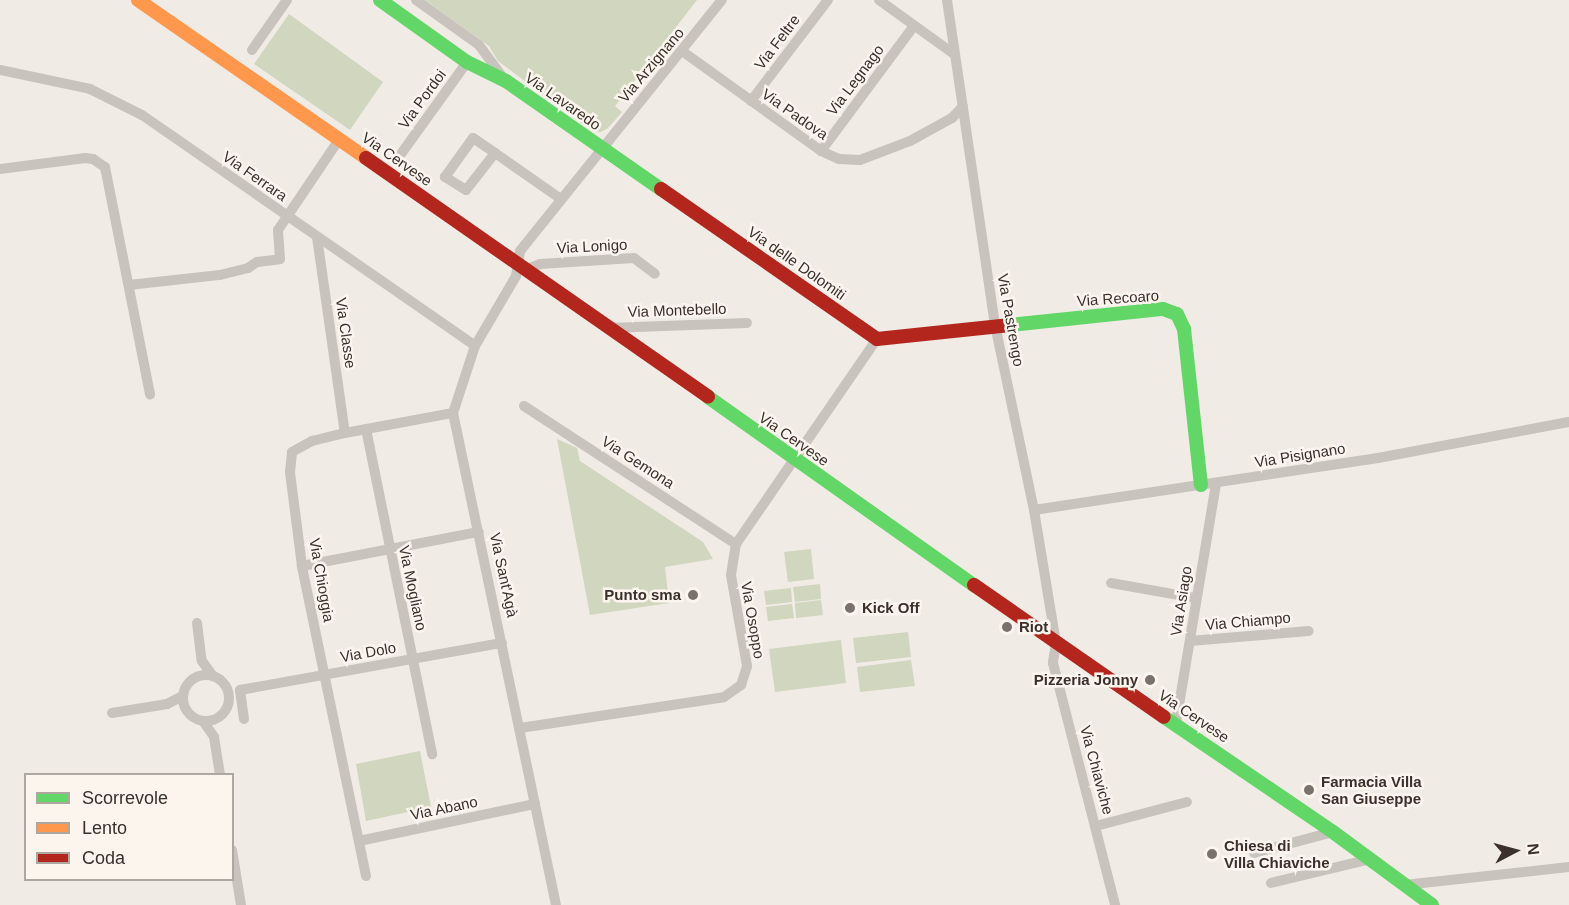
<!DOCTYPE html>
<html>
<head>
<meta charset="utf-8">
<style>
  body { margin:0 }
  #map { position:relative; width:1569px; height:905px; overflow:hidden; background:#f0ebe5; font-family:Helvetica,sans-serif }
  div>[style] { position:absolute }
  .green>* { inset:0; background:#d1d6bf }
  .street>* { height:10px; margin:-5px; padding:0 5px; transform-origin:5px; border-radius:5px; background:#c9c3be }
  .street>.ring { margin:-5px; padding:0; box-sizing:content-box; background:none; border:10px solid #c9c3be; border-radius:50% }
  .fast>* { height:14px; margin:-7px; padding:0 7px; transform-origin:7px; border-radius:7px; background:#63d668 }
  .slow>* { height:14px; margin:-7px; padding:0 7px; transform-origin:7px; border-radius:7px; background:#ff974d }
  .jam>* { height:14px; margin:-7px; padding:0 7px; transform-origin:7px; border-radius:7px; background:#b3261e }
  .dots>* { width:16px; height:16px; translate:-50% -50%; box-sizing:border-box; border:3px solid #fbf5ee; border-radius:50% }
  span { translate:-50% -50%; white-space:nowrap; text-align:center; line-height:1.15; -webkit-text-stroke:5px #fbf5ee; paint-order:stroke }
  .street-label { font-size:15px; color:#3b302b }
  .poi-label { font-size:15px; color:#3b302b; font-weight:700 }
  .right { translate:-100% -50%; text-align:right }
  .left { translate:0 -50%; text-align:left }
  .legend { position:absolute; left:24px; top:773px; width:210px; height:108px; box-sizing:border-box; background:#fbf5ee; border:2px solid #aea6a0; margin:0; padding:8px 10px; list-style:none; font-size:18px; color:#3b302b }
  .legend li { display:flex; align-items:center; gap:12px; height:30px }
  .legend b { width:30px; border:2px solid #aea6a0 }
  .north { position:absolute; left:1485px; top:821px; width:60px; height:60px; -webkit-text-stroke:4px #fbf5ee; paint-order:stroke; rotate:84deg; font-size:16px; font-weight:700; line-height:24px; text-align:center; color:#3b302b }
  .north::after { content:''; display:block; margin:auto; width:21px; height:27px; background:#3b302b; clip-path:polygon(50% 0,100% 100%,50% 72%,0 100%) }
</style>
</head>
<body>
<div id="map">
  <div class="green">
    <i style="clip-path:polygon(425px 0,697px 0,615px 106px,622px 112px,608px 128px,601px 132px,592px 131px,498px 61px,489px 46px)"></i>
    <i style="clip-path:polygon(289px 14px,383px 82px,350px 130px,254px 64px)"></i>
    <i style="clip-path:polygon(557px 439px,577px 448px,580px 461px,703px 542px,713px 559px,665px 567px,669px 603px,590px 615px)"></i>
    <i style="clip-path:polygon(811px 549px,814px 579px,788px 582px,784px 552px)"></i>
    <i style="clip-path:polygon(820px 584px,821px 599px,795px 602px,793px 587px)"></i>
    <i style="clip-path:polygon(791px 588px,792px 602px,766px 605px,764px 591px)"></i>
    <i style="clip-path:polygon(821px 600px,823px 615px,796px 618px,795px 603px)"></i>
    <i style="clip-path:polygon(792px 604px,794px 618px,768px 621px,766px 607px)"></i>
    <i style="clip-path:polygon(908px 632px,911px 657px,856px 663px,853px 638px)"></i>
    <i style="clip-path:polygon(841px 640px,846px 683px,775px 692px,769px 649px)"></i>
    <i style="clip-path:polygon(911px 660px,915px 686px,860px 692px,857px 667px)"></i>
    <i style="clip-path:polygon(420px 751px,431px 807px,366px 821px,356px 764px)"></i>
  </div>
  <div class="street">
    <i style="left:416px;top:0;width:77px;rotate:35.5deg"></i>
    <i style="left:479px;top:45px;width:42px;rotate:53.7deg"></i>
    <i style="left:879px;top:0;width:92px;rotate:35.8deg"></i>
    <i style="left:947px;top:0;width:329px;rotate:81.6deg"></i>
    <i style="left:995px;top:325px;width:189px;rotate:78.1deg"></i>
    <i style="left:1034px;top:510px;width:86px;rotate:80.6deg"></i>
    <i style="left:1048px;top:595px;width:49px;rotate:80.5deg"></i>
    <i style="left:1056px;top:643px;width:20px;rotate:99deg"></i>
    <i style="left:1053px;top:663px;width:250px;rotate:75.6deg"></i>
    <i style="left:252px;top:50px;width:61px;rotate:-55deg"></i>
    <i style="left:682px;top:51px;width:171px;rotate:35.7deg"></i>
    <i style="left:821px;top:151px;width:20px;rotate:24deg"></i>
    <i style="left:839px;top:159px;width:21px;rotate:3deg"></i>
    <i style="left:860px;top:160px;width:53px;rotate:-20.8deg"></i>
    <i style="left:910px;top:141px;width:48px;rotate:-28.7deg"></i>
    <i style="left:952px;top:118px;width:16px;rotate:-47deg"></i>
    <i style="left:0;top:70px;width:92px;rotate:11.9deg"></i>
    <i style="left:90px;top:89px;width:58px;rotate:26.6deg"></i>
    <i style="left:142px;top:115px;width:405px;rotate:34.7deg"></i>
    <i style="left:751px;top:101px;width:127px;rotate:-52.7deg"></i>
    <i style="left:473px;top:138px;width:27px;rotate:34deg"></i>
    <i style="left:495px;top:153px;width:47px;rotate:128.1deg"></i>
    <i style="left:466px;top:190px;width:25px;rotate:-148deg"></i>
    <i style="left:445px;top:177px;width:48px;rotate:-54.3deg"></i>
    <i style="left:821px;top:151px;width:156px;rotate:-53.4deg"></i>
    <i style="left:495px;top:153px;width:80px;rotate:34.9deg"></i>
    <i style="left:401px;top:154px;width:113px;rotate:-54.3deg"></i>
    <i style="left:0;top:169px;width:86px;rotate:-7.4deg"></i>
    <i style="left:85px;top:158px;width:8px;rotate:7deg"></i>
    <i style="left:93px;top:159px;width:14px;rotate:34deg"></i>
    <i style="left:105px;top:167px;width:232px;rotate:78.8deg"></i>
    <i style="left:317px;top:237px;width:198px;rotate:81.9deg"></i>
    <i style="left:527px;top:269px;width:14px;rotate:-21deg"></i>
    <i style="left:540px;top:264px;width:94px;rotate:-3.7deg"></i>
    <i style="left:634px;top:258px;width:26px;rotate:37deg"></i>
    <i style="left:129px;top:285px;width:92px;rotate:-6.3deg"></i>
    <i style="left:220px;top:275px;width:29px;rotate:-14deg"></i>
    <i style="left:248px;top:268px;width:11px;rotate:-34deg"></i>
    <i style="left:257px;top:262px;width:23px;rotate:-7deg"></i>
    <i style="left:280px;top:259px;width:29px;rotate:-94deg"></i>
    <i style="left:278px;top:230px;width:111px;rotate:-56deg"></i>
    <i style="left:609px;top:328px;width:138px;rotate:-2.1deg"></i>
    <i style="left:524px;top:406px;width:253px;rotate:33.1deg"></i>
    <i style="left:366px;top:429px;width:332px;rotate:78.5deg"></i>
    <i style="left:1034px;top:510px;width:348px;rotate:-8.6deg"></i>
    <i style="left:1378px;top:458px;width:194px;rotate:-10.7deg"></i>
    <i style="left:302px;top:566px;width:180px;rotate:-10.9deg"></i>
    <i style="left:1111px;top:583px;width:85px;rotate:10.1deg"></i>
    <i style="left:197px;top:623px;width:38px;rotate:83deg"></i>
    <i style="left:202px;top:661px;width:19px;rotate:54deg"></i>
    <i style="left:1190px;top:641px;width:119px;rotate:-4.8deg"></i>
    <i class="ring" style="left:183px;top:675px;width:36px;height:36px"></i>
    <i style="left:112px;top:713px;width:56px;rotate:-9.3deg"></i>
    <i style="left:167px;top:704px;width:18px;rotate:-27deg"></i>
    <i style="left:244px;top:719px;width:29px;rotate:-98deg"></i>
    <i style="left:240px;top:690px;width:266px;rotate:-10.2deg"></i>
    <i style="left:203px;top:721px;width:19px;rotate:55deg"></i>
    <i style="left:214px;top:737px;width:37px;rotate:81deg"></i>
    <i style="left:1176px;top:723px;width:243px;rotate:-80.5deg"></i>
    <i style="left:520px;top:728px;width:206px;rotate:-8.6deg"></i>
    <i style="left:724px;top:697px;width:21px;rotate:-35deg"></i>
    <i style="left:741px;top:685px;width:20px;rotate:-72deg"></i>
    <i style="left:747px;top:666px;width:92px;rotate:-100deg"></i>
    <i style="left:731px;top:575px;width:31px;rotate:-81deg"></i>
    <i style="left:736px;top:544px;width:249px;rotate:-55.5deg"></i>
    <i style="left:1096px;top:826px;width:94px;rotate:-14.8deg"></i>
    <i style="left:359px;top:841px;width:180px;rotate:-11.9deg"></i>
    <i style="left:232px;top:850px;width:56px;rotate:80.7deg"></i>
    <i style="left:1254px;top:853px;width:82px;rotate:-14.9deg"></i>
    <i style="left:366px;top:876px;width:317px;rotate:-101.7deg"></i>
    <i style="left:302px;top:566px;width:95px;rotate:-97.3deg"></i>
    <i style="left:290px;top:472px;width:20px;rotate:-84deg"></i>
    <i style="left:292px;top:452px;width:23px;rotate:-29deg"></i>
    <i style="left:312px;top:441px;width:34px;rotate:-14deg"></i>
    <i style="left:345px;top:433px;width:110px;rotate:-10.5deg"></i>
    <i style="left:1271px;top:883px;width:103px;rotate:-13.5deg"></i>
    <i style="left:1404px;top:885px;width:166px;rotate:-6.2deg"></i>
    <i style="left:556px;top:905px;width:503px;rotate:-101.82deg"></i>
    <i style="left:453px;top:413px;width:71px;rotate:-71.8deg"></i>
    <i style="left:475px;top:346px;width:81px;rotate:-59.6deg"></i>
    <i style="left:516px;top:276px;width:25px;rotate:-81deg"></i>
    <i style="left:520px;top:251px;width:322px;rotate:-51.2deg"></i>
  </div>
  <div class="fast">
    <i style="left:380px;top:0;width:107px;rotate:35.5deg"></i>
    <i style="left:467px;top:62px;width:43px;rotate:26deg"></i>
    <i style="left:506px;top:81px;width:189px;rotate:34.9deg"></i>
    <i style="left:1010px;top:325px;width:154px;rotate:-6deg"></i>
    <i style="left:1163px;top:309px;width:15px;rotate:20deg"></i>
    <i style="left:1177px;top:314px;width:17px;rotate:65deg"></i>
    <i style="left:1184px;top:329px;width:157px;rotate:83.8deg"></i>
    <i style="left:708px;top:397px;width:326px;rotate:35.3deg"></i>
    <i style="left:1164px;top:717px;width:204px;rotate:34.2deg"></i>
    <i style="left:1333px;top:832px;width:123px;rotate:36.4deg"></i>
  </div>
  <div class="slow">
    <i style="left:138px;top:0;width:277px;rotate:34.7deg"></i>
  </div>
  <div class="jam">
    <i style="left:366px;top:158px;width:417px;rotate:34.9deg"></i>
    <i style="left:661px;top:189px;width:263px;rotate:34.8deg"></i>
    <i style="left:877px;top:339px;width:134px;rotate:-6deg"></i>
    <i style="left:974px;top:585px;width:231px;rotate:34.8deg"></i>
  </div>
  <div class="dots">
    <i style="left:693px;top:595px;background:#7a716c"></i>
    <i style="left:850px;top:608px;background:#7a716c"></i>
    <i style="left:1007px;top:627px;background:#7a716c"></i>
    <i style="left:1150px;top:680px;background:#7a716c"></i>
    <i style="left:1309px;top:790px;background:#7a716c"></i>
    <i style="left:1212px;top:854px;background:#7a716c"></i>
  </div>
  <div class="street-label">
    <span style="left:777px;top:42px;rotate:-53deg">Via Feltre</span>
    <span style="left:651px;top:65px;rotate:-50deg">Via Arzignano</span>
    <span style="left:855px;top:80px;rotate:-53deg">Via Legnago</span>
    <span style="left:422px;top:99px;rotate:-54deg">Via Pordoi</span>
    <span style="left:563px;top:101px;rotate:35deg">Via Lavaredo</span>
    <span style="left:795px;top:114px;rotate:35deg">Via Padova</span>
    <span style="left:397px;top:159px;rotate:35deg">Via Cervese</span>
    <span style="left:255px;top:176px;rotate:35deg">Via Ferrara</span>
    <span style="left:592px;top:246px;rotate:-3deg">Via Lonigo</span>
    <span style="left:797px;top:263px;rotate:35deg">Via delle Dolomiti</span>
    <span style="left:1118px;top:298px;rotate:-4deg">Via Recoaro</span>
    <span style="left:677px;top:310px;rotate:-2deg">Via Montebello</span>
    <span style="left:1011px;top:320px;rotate:80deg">Via Pastrengo</span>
    <span style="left:346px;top:333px;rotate:82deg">Via Classe</span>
    <span style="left:794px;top:439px;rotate:35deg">Via Cervese</span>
    <span style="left:1300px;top:455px;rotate:-9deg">Via Pisignano</span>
    <span style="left:638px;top:462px;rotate:33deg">Via Gemona</span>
    <span style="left:504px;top:575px;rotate:78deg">Via Sant'Agà</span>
    <span style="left:322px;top:580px;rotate:80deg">Via Chioggia</span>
    <span style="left:413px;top:588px;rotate:78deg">Via Mogliano</span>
    <span style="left:1181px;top:601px;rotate:-81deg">Via Asiago</span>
    <span style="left:753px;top:620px;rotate:80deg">Via Osoppo</span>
    <span style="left:1248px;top:621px;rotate:-5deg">Via Chiampo</span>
    <span style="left:368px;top:652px;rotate:-10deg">Via Dolo</span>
    <span style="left:1194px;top:716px;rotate:34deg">Via Cervese</span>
    <span style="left:1097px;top:770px;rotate:75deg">Via Chiaviche</span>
    <span style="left:444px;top:808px;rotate:-12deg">Via Abano</span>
  </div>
  <div class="poi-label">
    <span class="right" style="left:681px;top:595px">Punto sma</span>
    <span class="left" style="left:862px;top:608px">Kick Off</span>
    <span class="left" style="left:1019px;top:627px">Riot</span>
    <span class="right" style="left:1138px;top:680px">Pizzeria Jonny</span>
    <span class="left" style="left:1321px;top:790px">Farmacia Villa<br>San Giuseppe</span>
    <span class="left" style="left:1224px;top:854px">Chiesa di<br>Villa Chiaviche</span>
  </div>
  <ul class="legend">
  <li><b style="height:8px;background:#63d668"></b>Scorrevole</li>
  <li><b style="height:8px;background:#ff974d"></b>Lento</li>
  <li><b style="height:8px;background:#b3261e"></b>Coda</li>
  </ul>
  <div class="north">N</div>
</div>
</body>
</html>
